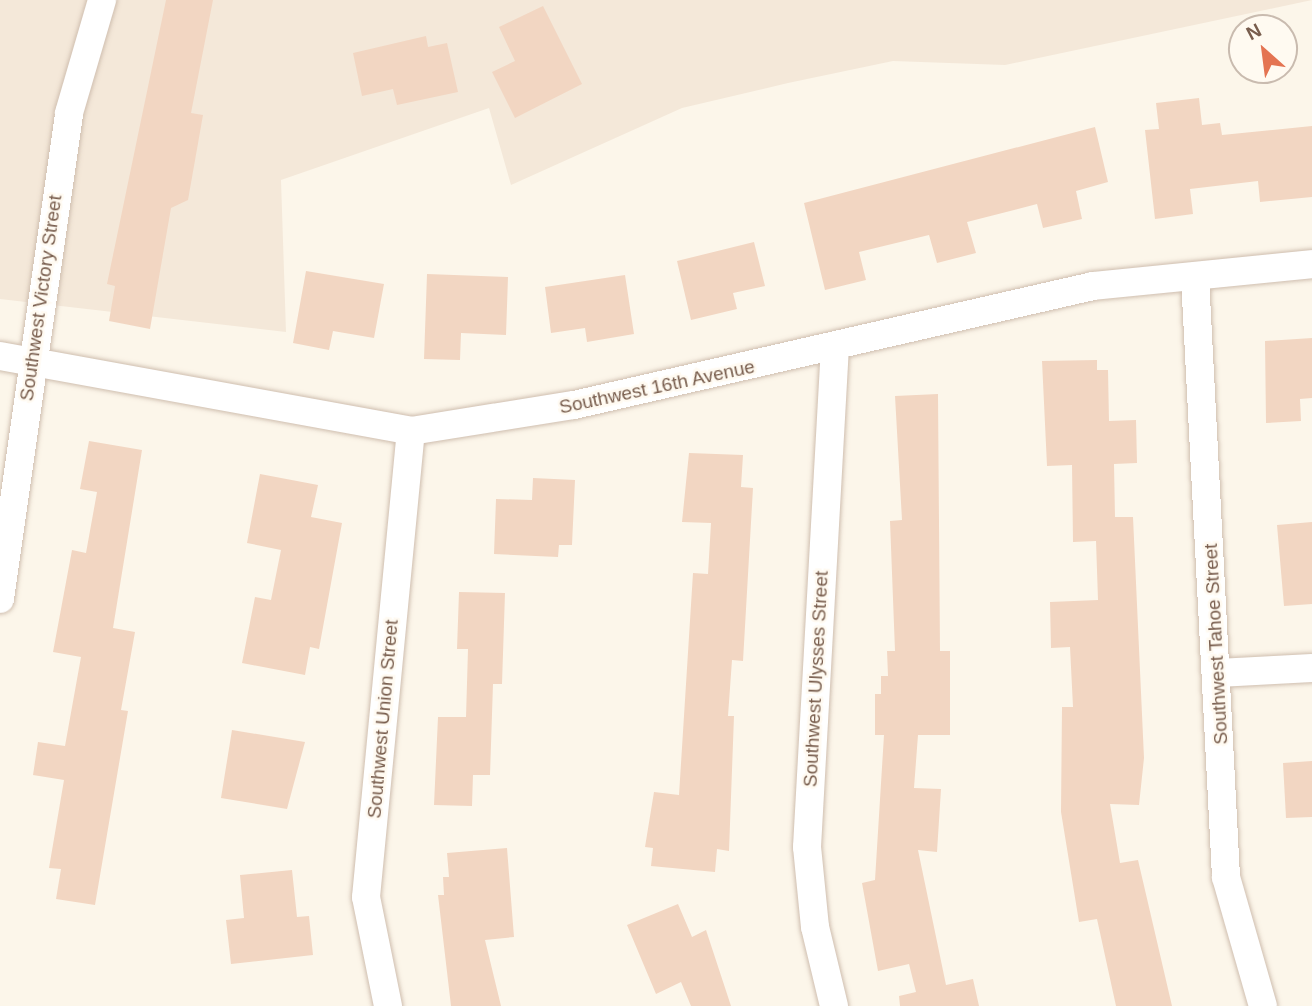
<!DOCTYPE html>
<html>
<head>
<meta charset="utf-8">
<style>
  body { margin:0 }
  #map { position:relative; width:1312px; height:1006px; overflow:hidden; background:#fcf6ea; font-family:Arial,sans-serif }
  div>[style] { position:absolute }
  .residential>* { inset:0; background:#f4e8d9 }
  .building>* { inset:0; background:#f2d6c2 }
  .roads { filter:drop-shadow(0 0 2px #cfbeaf) drop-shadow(0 0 2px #cfbeaf) }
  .street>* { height:28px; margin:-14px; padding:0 14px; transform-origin:14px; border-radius:14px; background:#fff }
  span { translate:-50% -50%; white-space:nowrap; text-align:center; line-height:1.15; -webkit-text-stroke:5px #fffaf1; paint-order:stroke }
  .street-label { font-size:19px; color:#785d4d }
  .north { position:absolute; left:1228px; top:14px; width:70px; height:70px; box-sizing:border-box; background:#fffaf1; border:2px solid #c9bbaf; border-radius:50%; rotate:332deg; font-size:19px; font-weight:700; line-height:28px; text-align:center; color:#785d4d }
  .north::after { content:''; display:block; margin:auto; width:24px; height:32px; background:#e47452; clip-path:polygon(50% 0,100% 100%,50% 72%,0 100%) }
</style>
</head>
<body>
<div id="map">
  <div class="residential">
    <i style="clip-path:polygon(0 0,1312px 0,1005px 65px,893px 61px,788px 83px,682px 108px,511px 185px,489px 108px,281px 180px,286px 332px,0 299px)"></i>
  </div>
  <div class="building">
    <i style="clip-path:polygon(166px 0,213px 0,191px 113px,203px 115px,188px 200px,171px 208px,150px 329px,109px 321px,115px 286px,107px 284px)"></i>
    <i style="clip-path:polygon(543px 6px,582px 84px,515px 118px,492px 72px,515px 61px,499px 27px)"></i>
    <i style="clip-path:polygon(426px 36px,428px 47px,447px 43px,458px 92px,397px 105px,393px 89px,362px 96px,353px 53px)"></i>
    <i style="clip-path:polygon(1199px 98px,1202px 125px,1220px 123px,1222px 135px,1312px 126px,1312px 197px,1260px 202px,1258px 181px,1190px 189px,1193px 214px,1155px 219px,1145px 130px,1159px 129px,1156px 103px)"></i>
    <i style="clip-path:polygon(1095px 127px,1108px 182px,1076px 191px,1082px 219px,1043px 228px,1037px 204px,967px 222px,976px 253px,937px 263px,929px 235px,859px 252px,866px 280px,825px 290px,804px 203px)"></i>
    <i style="clip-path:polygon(754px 242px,765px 286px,733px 293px,737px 309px,691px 320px,677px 261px)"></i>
    <i style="clip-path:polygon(306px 271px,384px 284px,374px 338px,333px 331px,329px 350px,293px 343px)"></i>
    <i style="clip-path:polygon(427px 274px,508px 277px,506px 335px,461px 333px,460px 360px,424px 359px)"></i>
    <i style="clip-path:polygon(625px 275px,634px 334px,587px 342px,585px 328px,551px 333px,545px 287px)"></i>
    <i style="clip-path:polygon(1312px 338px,1312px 398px,1300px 399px,1301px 421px,1266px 423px,1265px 341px)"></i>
    <i style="clip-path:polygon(1097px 360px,1097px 370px,1108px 370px,1109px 421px,1136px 420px,1137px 463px,1114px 464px,1115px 517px,1133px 517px,1144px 758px,1139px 805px,1110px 804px,1120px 863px,1138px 860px,1172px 1006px,1116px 1006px,1097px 919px,1079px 922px,1061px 812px,1062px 707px,1073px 707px,1070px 647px,1051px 648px,1050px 602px,1098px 600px,1096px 541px,1073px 542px,1072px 465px,1047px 466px,1042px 361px)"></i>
    <i style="clip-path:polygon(938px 394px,940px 651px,950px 651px,950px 735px,918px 735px,914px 788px,941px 789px,937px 852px,918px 850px,946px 985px,973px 979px,979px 1006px,900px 1006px,899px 996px,916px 992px,909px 964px,878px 971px,862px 883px,875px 880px,884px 735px,875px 735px,875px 694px,881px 694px,881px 676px,888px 676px,887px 651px,895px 651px,890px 521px,902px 520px,895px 396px)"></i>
    <i style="clip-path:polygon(89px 441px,142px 450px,113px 628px,135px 632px,121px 710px,128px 711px,95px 905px,56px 899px,61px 869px,49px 868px,64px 780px,33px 775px,38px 742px,65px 746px,81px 657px,53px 652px,72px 550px,86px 553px,97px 492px,80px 489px)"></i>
    <i style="clip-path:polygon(689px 453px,743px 455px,741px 487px,753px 488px,743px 661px,732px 660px,728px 716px,734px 716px,729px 851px,717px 849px,715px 872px,651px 866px,653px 848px,645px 847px,654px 792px,679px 795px,693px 573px,708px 574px,711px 523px,682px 522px)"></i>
    <i style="clip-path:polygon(260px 474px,318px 485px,311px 517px,342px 523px,319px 649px,310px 647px,305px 675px,242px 663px,255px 597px,271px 600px,281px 550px,247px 543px)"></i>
    <i style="clip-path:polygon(533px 478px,575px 480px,572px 545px,559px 545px,558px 557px,494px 554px,496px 499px,532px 500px)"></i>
    <i style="clip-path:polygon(1312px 522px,1312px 604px,1284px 606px,1277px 525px)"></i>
    <i style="clip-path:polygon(459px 592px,505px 593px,502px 684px,493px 684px,490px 775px,473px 775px,472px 806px,434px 805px,438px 717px,466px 717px,468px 649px,457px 649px)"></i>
    <i style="clip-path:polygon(232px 730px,305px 742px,287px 809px,221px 798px)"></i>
    <i style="clip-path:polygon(1312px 761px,1312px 817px,1286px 818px,1283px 763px)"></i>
    <i style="clip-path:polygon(507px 848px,514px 937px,485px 940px,501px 1006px,451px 1006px,438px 895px,444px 895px,443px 877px,449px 877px,447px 853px)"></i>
    <i style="clip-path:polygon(292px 870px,297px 917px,309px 916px,313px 955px,231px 964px,226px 920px,244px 918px,240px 875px)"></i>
    <i style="clip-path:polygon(678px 904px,692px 937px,706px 930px,731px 1006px,691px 1006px,681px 982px,656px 994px,627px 925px)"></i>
  </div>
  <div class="roads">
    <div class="street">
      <i style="left:1195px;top:277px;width:601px;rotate:87.04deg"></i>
      <i style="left:1226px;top:877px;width:134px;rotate:74deg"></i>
      <i style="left:0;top:356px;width:418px;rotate:10.3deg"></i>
      <i style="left:411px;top:431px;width:165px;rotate:-9.1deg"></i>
      <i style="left:574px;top:405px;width:532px;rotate:-12.91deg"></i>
      <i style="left:1093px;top:286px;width:220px;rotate:-5.7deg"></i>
      <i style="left:0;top:599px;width:491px;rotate:-81.9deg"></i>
      <i style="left:69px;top:113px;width:118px;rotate:-73.7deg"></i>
      <i style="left:1218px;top:673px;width:94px;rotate:-3deg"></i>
      <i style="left:388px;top:1006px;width:111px;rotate:-101.4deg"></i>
      <i style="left:366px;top:897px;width:468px;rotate:-84.5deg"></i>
      <i style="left:834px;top:1006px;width:81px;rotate:-103.5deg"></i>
      <i style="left:815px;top:927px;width:80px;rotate:-95.7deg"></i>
      <i style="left:807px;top:847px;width:498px;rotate:-86.8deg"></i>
    </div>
  </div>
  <div class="street-label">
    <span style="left:41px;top:298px;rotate:-82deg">Southwest Victory Street</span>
    <span style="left:657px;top:387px;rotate:-12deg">Southwest 16th Avenue</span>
    <span style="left:1216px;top:644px;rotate:-93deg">Southwest Tahoe Street</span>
    <span style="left:816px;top:679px;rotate:-87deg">Southwest Ulysses Street</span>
    <span style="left:383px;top:719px;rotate:-85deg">Southwest Union Street</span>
  </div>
  <div class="north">N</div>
</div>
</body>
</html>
